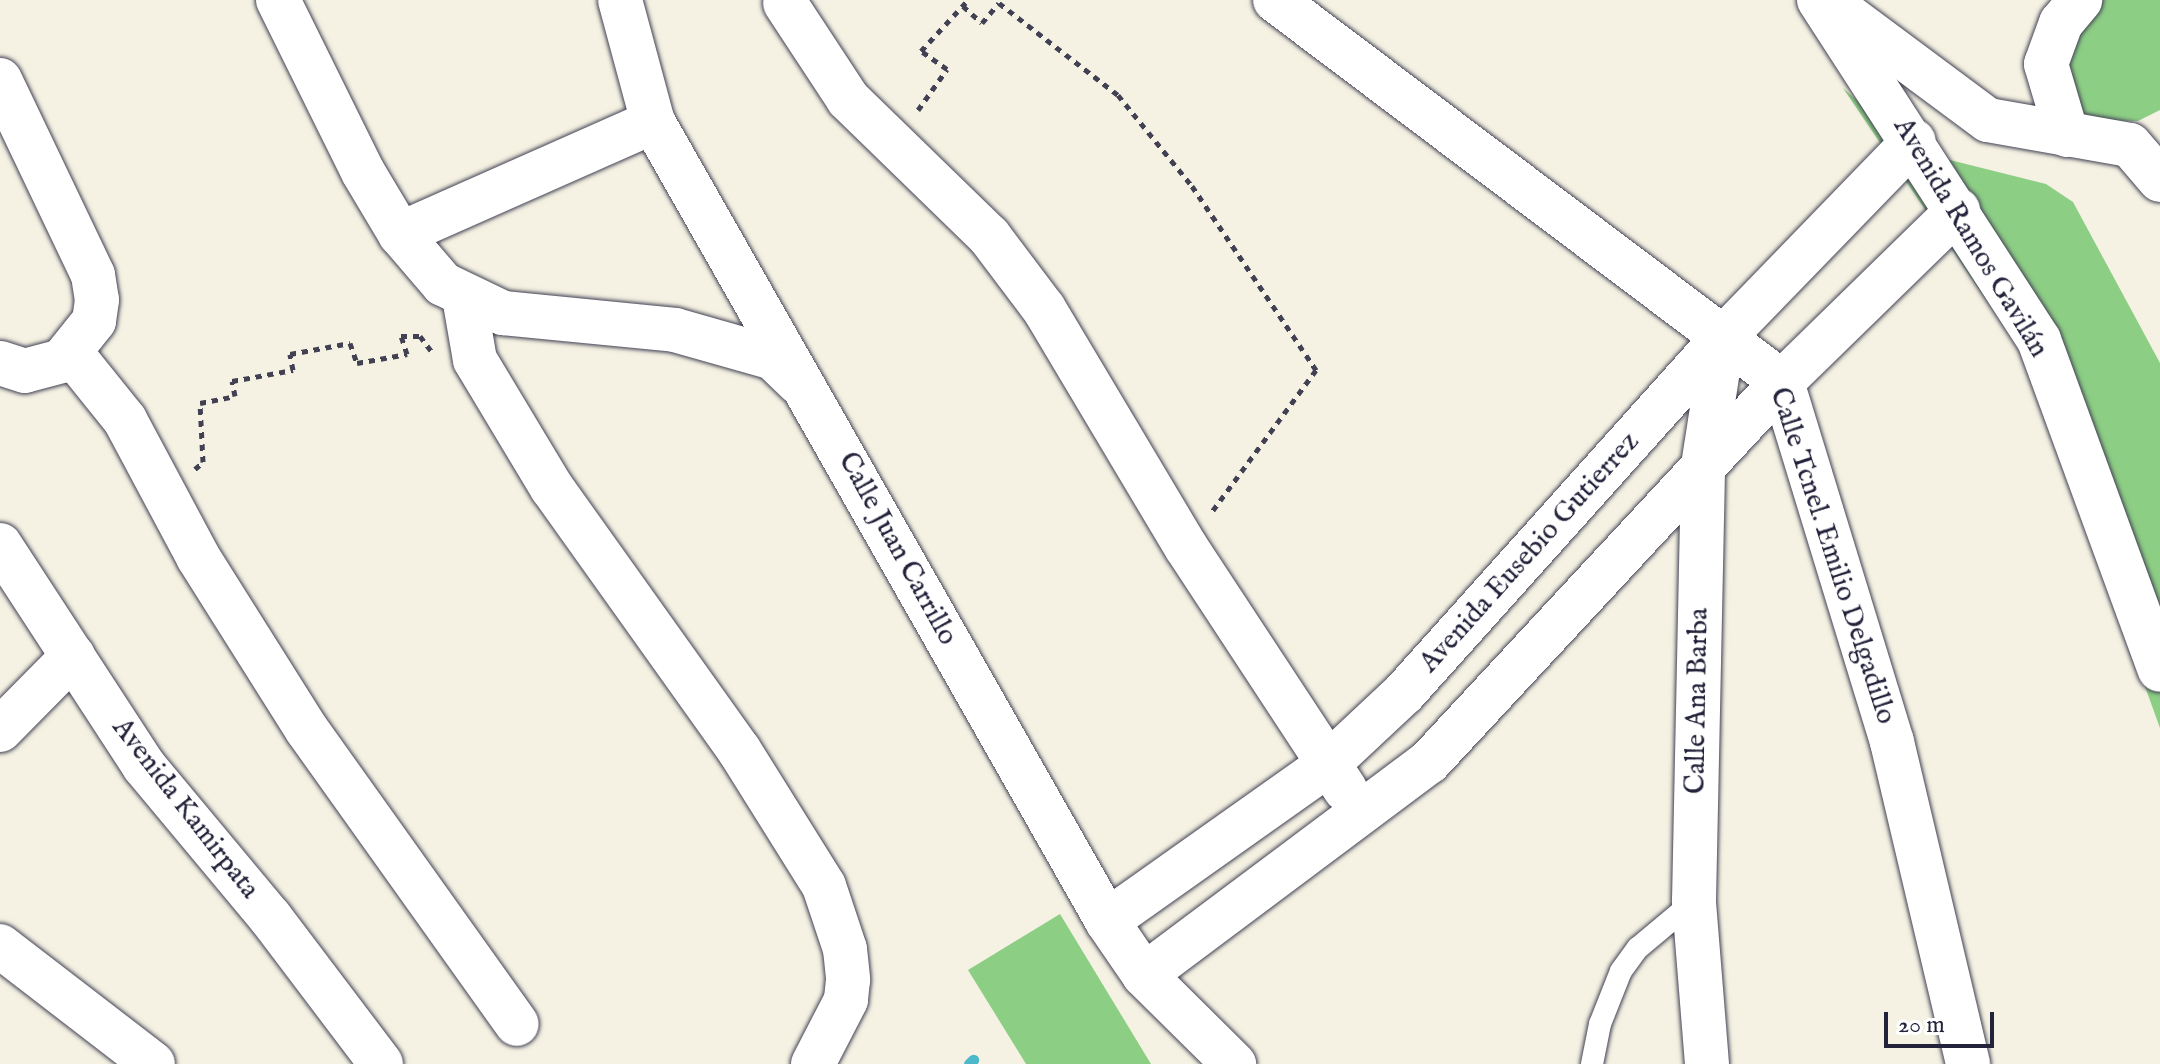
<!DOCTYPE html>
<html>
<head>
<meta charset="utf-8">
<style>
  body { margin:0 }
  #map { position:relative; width:2160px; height:1064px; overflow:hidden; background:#f5f2e3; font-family:"IM FELL English",serif }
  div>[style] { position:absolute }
  .green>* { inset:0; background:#8dce85 }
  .stream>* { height:11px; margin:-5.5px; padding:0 5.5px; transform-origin:5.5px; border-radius:5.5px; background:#4eb8cb }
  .path>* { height:5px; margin-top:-2.5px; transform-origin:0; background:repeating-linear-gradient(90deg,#424154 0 6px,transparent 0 12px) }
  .roads { filter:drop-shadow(0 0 2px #424154) drop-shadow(0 0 2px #424154) }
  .service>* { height:22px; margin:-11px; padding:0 11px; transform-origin:11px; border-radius:11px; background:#fff }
  .minor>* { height:44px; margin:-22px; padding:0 22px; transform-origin:22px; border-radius:22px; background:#fff }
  span { translate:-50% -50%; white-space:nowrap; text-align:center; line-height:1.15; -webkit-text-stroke:6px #fff; paint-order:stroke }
  .street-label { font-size:28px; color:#22223b }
  .scale { position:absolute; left:1884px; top:1012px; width:110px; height:36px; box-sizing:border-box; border:4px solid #22223b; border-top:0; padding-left:10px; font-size:24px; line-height:28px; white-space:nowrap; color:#22223b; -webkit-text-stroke:6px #fff; paint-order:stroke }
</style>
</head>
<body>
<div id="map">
  <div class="green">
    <i style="clip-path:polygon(2103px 0,2160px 0,2160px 110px,2138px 121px,2097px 120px,2080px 111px,2065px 51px)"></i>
    <i style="clip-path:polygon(1843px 88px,1914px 151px,2046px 184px,2073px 202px,2160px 363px,2160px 728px,2026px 359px)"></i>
    <i style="clip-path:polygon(1060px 914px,1151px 1064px,1026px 1064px,968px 970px)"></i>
  </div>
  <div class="stream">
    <i style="left:969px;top:1064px;width:6px;rotate:-45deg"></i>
  </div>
  <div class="path">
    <i style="left:963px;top:6px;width:25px;rotate:42deg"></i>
    <i style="left:982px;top:23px;width:26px;rotate:-50deg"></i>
    <i style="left:999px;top:3px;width:150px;rotate:37.7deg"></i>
    <i style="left:1118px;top:95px;width:117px;rotate:50.9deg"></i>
    <i style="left:1192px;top:186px;width:222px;rotate:56deg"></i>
    <i style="left:1316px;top:370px;width:177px;rotate:126.3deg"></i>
    <i style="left:918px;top:110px;width:50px;rotate:-54.7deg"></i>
    <i style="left:947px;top:69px;width:32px;rotate:-145deg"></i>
    <i style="left:921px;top:51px;width:69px;rotate:-47.3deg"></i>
    <i style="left:195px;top:469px;width:11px;rotate:-41deg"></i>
    <i style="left:203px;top:462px;width:59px;rotate:-92.9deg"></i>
    <i style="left:200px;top:403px;width:36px;rotate:-11deg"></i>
    <i style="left:235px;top:396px;width:15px;rotate:-101deg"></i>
    <i style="left:232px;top:381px;width:62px;rotate:-10.2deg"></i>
    <i style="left:293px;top:370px;width:16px;rotate:-101deg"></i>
    <i style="left:290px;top:354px;width:61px;rotate:-10.4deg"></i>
    <i style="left:350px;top:343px;width:21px;rotate:71deg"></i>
    <i style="left:357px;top:363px;width:51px;rotate:-10.2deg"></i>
    <i style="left:407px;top:354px;width:19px;rotate:-108deg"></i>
    <i style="left:401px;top:336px;width:19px"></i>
    <i style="left:420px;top:336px;width:20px;rotate:53deg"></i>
  </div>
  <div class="roads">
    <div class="service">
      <i style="left:1592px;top:1064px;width:41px;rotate:-78.7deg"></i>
      <i style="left:1600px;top:1024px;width:57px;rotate:-68.4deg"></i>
      <i style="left:1621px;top:971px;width:29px;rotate:-54deg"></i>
      <i style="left:1638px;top:948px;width:73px;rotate:-40deg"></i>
    </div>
    <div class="minor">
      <i style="left:278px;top:0;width:192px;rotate:63.7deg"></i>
      <i style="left:363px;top:172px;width:72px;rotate:59.2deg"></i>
      <i style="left:400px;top:234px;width:66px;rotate:49.3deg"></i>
      <i style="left:443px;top:284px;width:67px;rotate:25.8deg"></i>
      <i style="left:503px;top:313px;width:173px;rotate:5.6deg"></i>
      <i style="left:675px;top:330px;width:102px;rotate:15.9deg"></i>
      <i style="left:773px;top:358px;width:36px;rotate:44deg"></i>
      <i style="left:620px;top:0;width:126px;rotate:74.9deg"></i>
      <i style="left:653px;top:122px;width:919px;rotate:60.39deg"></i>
      <i style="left:1107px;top:921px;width:65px;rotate:55.6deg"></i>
      <i style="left:1144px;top:975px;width:127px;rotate:44.7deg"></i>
      <i style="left:1275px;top:0;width:635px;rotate:37deg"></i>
      <i style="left:1782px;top:382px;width:376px;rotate:73deg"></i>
      <i style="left:1892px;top:742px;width:331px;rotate:76.7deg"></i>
      <i style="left:1819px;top:0;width:405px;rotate:57.1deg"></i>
      <i style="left:2039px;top:340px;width:351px;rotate:69.9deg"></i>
      <i style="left:785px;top:3px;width:115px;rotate:56.7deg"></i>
      <i style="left:848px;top:99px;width:197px;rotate:44.2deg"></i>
      <i style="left:989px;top:236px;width:91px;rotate:53deg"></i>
      <i style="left:1044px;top:309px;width:277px;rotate:59.2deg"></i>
      <i style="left:1186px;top:547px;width:290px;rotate:56.7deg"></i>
      <i style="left:1841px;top:11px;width:183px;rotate:36.6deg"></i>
      <i style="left:1988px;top:120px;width:144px;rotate:10deg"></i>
      <i style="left:0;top:80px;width:216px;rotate:64.5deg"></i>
      <i style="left:93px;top:275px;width:25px;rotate:81deg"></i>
      <i style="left:97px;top:300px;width:21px;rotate:98deg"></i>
      <i style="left:94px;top:321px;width:51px;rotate:128.7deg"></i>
      <i style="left:62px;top:361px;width:38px;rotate:165deg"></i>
      <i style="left:25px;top:371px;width:26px;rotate:-162deg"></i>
      <i style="left:2067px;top:135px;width:74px;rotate:-106.5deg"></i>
      <i style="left:2046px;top:64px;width:44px;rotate:-69.9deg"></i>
      <i style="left:2061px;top:23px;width:30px;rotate:-50deg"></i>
      <i style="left:2130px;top:145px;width:46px;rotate:49.4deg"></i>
      <i style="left:400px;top:234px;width:277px;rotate:-23.9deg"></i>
      <i style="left:464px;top:297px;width:64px;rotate:80.1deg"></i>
      <i style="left:475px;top:360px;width:149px;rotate:59deg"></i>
      <i style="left:552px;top:488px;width:322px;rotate:54.5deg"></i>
      <i style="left:739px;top:750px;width:160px;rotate:58deg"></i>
      <i style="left:824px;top:886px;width:66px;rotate:71.6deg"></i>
      <i style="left:845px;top:949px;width:31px;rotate:84deg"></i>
      <i style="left:848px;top:980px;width:20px;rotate:96deg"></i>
      <i style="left:846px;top:1000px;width:72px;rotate:117.3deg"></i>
      <i style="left:72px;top:354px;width:85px;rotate:51.2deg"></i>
      <i style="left:125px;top:420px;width:155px;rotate:61.9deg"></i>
      <i style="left:198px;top:557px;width:204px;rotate:57.8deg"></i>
      <i style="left:307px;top:730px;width:361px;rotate:54.5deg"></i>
      <i style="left:0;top:545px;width:264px;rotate:56.9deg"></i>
      <i style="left:144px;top:766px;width:197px;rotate:50.2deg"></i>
      <i style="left:270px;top:917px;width:184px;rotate:52.9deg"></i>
      <i style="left:0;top:730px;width:104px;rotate:-45.4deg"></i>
      <i style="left:1107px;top:921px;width:270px;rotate:-35.3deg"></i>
      <i style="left:1327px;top:765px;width:105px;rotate:-43.1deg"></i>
      <i style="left:1404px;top:693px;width:477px;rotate:-48.1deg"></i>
      <i style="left:1723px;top:338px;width:274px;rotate:-45.9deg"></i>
      <i style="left:0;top:946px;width:193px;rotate:37.6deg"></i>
      <i style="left:1144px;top:975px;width:356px;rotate:-36.8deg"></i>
      <i style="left:1429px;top:762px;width:519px;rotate:-47.11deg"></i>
      <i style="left:1782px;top:382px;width:246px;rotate:-44.3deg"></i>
      <i style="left:1707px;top:1064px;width:164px;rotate:-94.6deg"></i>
      <i style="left:1694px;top:901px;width:435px;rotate:-88.8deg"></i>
      <i style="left:1703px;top:466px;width:130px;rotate:-81.1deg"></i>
    </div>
  </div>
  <div class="street-label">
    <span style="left:1970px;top:238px;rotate:59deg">Avenida Ramos Gavilán</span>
    <span style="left:897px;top:549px;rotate:61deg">Calle Juan Carrillo</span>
    <span style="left:1530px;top:553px;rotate:-48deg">Avenida Eusebio Gutierrez</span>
    <span style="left:1832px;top:556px;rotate:72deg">Calle Tcnel. Emilio Delgadillo</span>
    <span style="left:1698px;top:701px;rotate:-89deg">Calle Ana Barba</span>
    <span style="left:185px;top:809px;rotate:52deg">Avenida Kamirpata</span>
  </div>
  <div class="scale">20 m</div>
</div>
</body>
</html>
